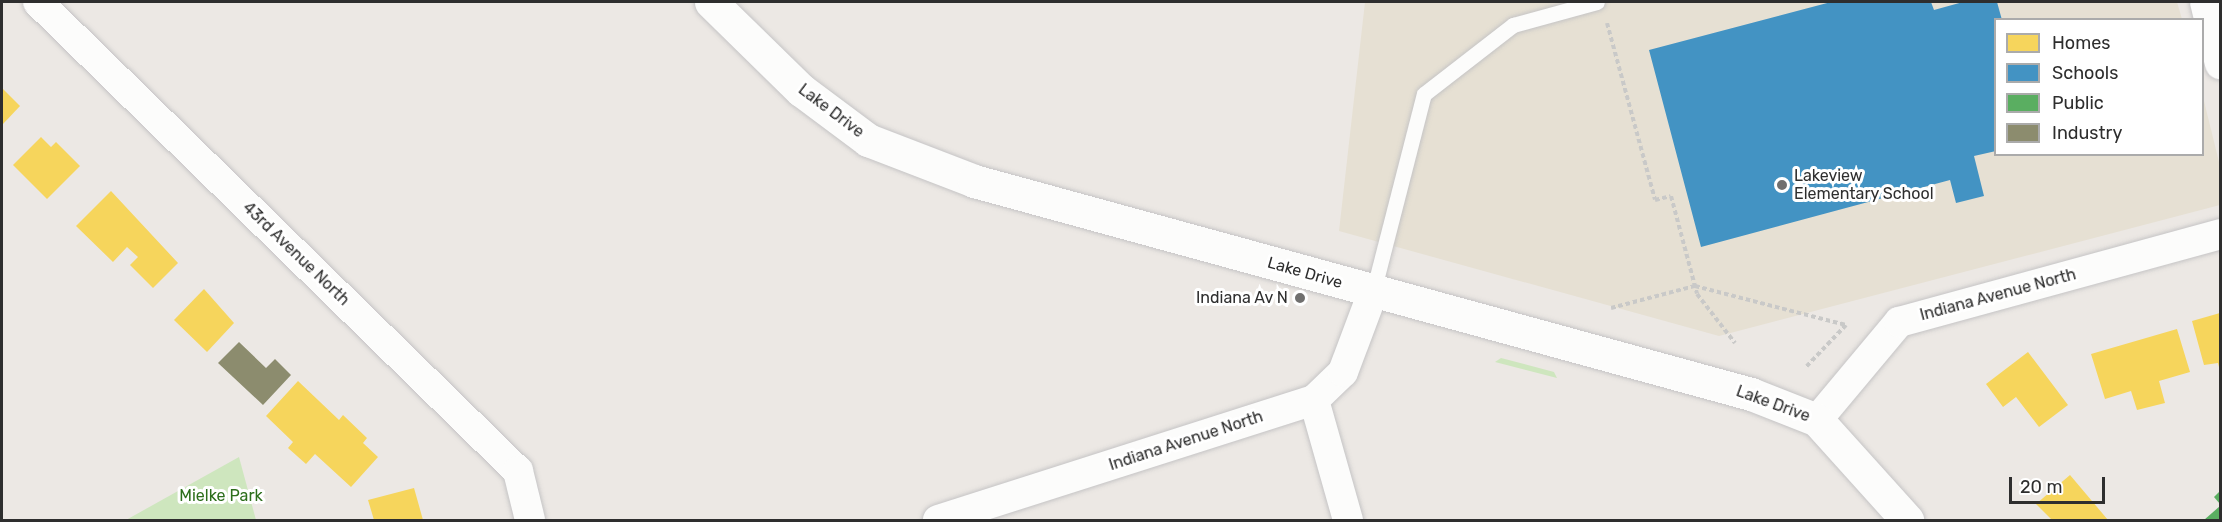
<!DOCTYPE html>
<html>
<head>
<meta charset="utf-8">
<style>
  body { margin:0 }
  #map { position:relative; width:2222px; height:522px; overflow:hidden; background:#ece8e4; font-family:Rubik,sans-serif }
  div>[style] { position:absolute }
  .education>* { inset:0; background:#e6e0d3 }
  .green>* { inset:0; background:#cee6be }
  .homes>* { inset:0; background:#f6d55c }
  .schools>* { inset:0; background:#4393c3 }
  .public>* { inset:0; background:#5aae61 }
  .industry>* { inset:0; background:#8c8c6e }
  .path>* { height:4px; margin-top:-2px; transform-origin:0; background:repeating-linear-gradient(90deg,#c9c9c8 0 4.5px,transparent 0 7.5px) }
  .roads { filter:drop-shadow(0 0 2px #c5c4c5) drop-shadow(0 0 2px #c5c4c5) }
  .lane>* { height:15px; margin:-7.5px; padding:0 7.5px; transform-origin:7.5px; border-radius:7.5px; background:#fcfcfb }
  .street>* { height:30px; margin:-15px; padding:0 15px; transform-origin:15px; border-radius:15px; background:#fcfcfb }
  .secondary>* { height:33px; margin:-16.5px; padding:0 16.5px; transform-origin:16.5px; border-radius:16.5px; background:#fcfcfb }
  .dots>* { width:16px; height:16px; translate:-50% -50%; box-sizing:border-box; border:3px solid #fff; border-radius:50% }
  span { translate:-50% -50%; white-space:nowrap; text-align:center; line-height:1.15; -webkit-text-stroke:6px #fff; paint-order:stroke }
  .street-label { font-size:16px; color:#2e2e2e }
  .poi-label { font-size:16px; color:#2e2e2e }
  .left { translate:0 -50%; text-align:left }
  .right { translate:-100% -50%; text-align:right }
  .park-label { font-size:16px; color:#2c6e1b }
  .frame { position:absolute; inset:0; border:3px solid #2e2e2e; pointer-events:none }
  .legend { position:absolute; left:1994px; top:18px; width:210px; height:138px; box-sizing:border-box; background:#fff; border:2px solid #ababab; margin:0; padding:8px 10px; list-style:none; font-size:18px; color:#2e2e2e }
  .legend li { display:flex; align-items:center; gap:12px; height:30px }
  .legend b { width:30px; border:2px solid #ababab }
  .scale { position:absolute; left:2009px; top:477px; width:96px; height:27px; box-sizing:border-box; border:3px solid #2e2e2e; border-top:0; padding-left:8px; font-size:18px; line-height:21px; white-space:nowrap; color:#2e2e2e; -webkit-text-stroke:4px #fff; paint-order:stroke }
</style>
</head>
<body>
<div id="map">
  <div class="education">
    <i style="clip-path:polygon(1365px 2px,2177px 2px,2182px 19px,1996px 20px,1996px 154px,2202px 154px,2203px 97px,2220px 166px,2220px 205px,1719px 336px,1339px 231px)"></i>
  </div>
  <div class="green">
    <i style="clip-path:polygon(1501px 358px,1554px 372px,1557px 378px,1495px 362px)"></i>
    <i style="clip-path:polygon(239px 457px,256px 520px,126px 520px)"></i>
  </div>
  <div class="homes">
    <i style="clip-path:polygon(2px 88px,20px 106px,3px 124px,2px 122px)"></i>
    <i style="clip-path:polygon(41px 137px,51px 147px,56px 142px,80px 166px,47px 199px,13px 165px)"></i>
    <i style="clip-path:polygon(111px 191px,178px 263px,153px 288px,130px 265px,138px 257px,127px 247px,113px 262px,76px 226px)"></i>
    <i style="clip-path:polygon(204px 289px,234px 323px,207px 352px,174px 320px)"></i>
    <i style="clip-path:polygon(2220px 313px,2220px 371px,2218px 363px,2204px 365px,2192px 321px)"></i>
    <i style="clip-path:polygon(2177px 329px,2190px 372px,2159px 381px,2165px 403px,2137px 410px,2131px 391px,2105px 399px,2091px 354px)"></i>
    <i style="clip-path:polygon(2028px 352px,2068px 405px,2039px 427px,2016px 397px,2003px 407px,1986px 384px)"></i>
    <i style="clip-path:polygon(298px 381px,339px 420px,343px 415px,367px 438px,363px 443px,378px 457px,351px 487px,315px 454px,306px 464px,288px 448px,293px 442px,266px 416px)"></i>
    <i style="clip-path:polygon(2070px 475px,2108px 520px,2052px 520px,2036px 504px)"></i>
    <i style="clip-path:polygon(414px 488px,423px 520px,374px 520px,368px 500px)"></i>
  </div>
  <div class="schools">
    <i style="clip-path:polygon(1831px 2px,1931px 2px,1934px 10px,1963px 2px,1997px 2px,2002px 20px,1996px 20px,1996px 151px,1974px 156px,1984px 196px,1956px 203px,1950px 180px,1701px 247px,1649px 50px)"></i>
  </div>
  <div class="public">
    <i style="clip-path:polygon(2220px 491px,2220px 504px,2214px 497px)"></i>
    <i style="clip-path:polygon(2220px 506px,2220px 520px,2204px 520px)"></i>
  </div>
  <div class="industry">
    <i style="clip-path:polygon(239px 342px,266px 368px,275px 359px,291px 375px,263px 405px,218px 363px)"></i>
  </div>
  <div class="path">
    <i style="left:1607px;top:23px;width:183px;rotate:74.8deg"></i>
    <i style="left:1655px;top:200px;width:16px;rotate:-14deg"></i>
    <i style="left:1671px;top:196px;width:101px;rotate:75.1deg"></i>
    <i style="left:1697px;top:294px;width:62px;rotate:52.2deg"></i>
    <i style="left:1611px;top:308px;width:87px;rotate:-14.7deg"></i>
    <i style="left:1695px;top:286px;width:156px;rotate:14.5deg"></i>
    <i style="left:1846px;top:325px;width:59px;rotate:133.6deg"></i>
  </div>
  <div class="roads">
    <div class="lane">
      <i style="left:1373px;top:292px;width:204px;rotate:-75.6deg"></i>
      <i style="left:1424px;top:94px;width:113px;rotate:-37.8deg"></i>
      <i style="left:1513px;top:25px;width:87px;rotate:-15.3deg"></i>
    </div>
    <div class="street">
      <i style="left:38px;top:2px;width:671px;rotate:44.34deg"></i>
      <i style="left:518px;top:471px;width:50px;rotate:76.2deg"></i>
      <i style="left:2205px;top:2px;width:64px;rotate:76.4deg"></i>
      <i style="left:1314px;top:400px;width:125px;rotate:74.2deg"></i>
      <i style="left:1817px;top:420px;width:128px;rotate:-50.1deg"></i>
      <i style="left:1899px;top:322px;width:333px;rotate:-15.3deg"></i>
      <i style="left:938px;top:520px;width:395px;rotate:-17.7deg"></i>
      <i style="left:1314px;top:400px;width:40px;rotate:-44deg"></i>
      <i style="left:1343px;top:372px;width:85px;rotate:-69.4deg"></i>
    </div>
    <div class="secondary">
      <i style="left:711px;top:2px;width:126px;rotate:44.4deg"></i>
      <i style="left:801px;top:90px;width:84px;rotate:36.7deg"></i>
      <i style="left:868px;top:140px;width:114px;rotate:21.1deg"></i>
      <i style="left:974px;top:181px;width:806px;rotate:15.33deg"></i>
      <i style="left:1751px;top:394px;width:71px;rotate:21.5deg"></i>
      <i style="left:1817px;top:420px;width:135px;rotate:48deg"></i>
    </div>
  </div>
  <div class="dots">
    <i style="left:1782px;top:185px;background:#706f6e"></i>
    <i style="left:1300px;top:298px;background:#706f6e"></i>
  </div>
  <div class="street-label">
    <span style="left:831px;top:111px;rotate:37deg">Lake Drive</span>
    <span style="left:296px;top:254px;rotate:44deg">43rd Avenue North</span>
    <span style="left:1305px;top:273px;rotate:16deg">Lake Drive</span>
    <span style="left:1998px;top:295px;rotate:-15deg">Indiana Avenue North</span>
    <span style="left:1773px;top:404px;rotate:20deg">Lake Drive</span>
    <span style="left:1186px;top:441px;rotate:-18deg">Indiana Avenue North</span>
  </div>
  <div class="poi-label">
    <span class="left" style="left:1794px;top:185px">Lakeview<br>Elementary School</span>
    <span class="right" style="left:1288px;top:298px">Indiana Av N</span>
  </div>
  <div class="park-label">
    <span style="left:221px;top:496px">Mielke Park</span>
  </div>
  <div class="frame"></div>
  <ul class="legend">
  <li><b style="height:16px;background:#f6d55c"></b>Homes</li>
  <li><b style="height:16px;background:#4393c3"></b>Schools</li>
  <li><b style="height:16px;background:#5aae61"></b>Public</li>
  <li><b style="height:16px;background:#8c8c6e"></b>Industry</li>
  </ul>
  <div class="scale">20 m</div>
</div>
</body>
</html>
